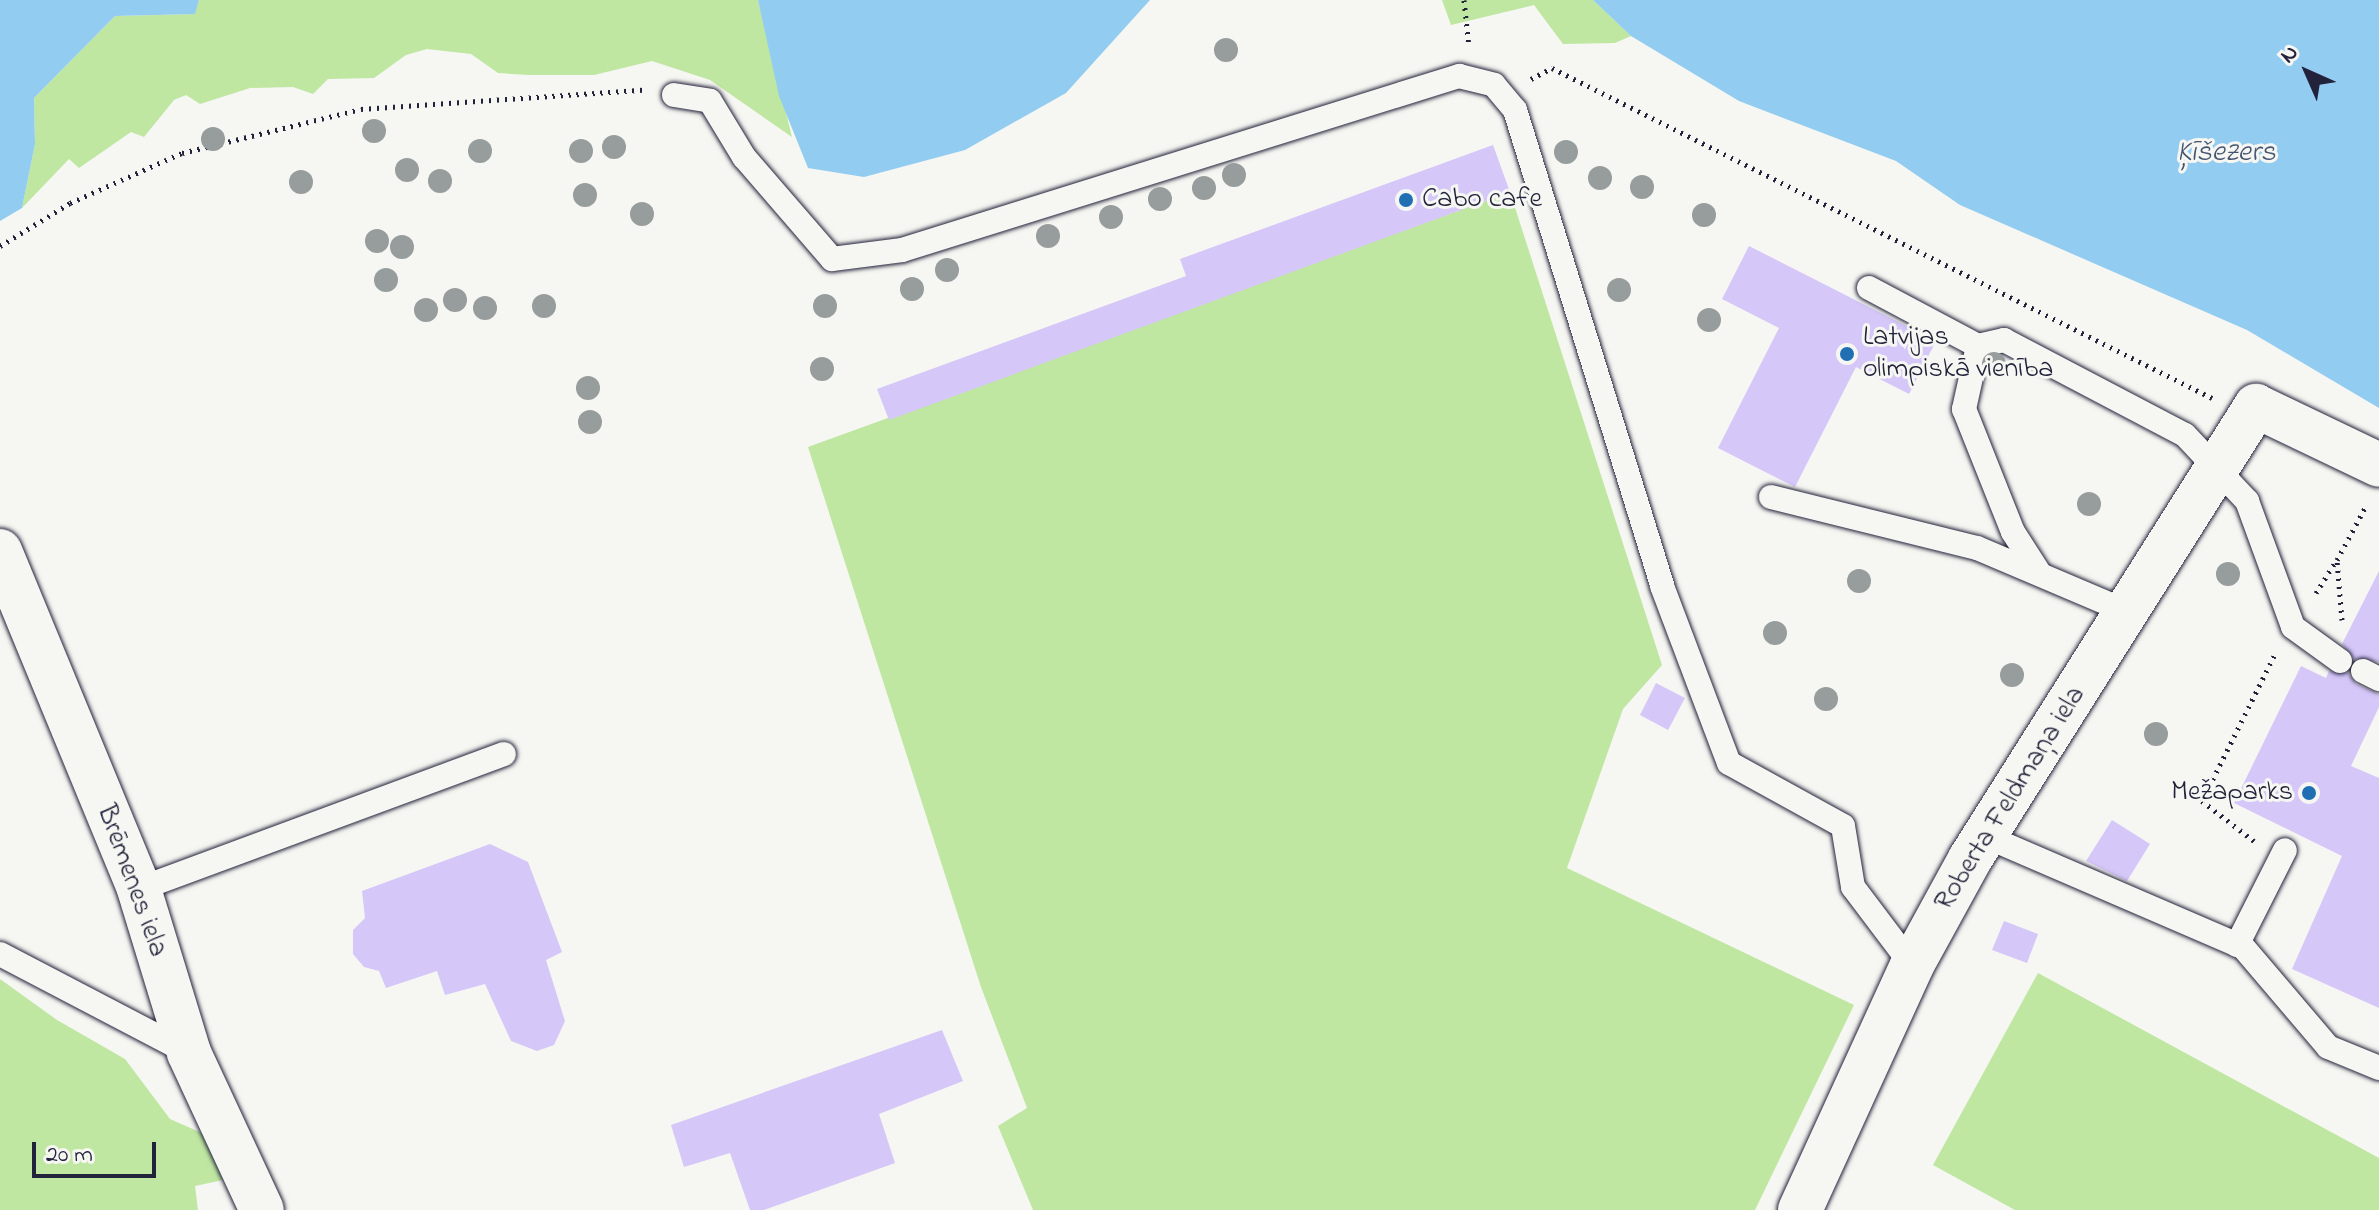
<!DOCTYPE html>
<html>
<head>
<meta charset="utf-8">
<style>
  body { margin:0 }
  #map { position:relative; width:2379px; height:1210px; overflow:hidden; background:#f6f6f2; font-family:"Indie Flower",sans-serif }
  div>[style] { position:absolute }
  .green>* { inset:0; background:#bfe7a2 }
  .water>* { inset:0; background:#92ccf1 }
  .building>* { inset:0; background:#d6c7f9 }
  .path>* { height:5px; margin-top:-2.5px; transform-origin:0; background:repeating-linear-gradient(90deg,#22223b 0 2px,transparent 0 8px) }
  .roads { filter:drop-shadow(0 0 2px #22223b) drop-shadow(0 0 2px #22223b) }
  .service>* { height:24px; margin:-12px; padding:0 12px; transform-origin:12px; border-radius:12px; background:#f6f6f2 }
  .minor>* { height:44px; margin:-22px; padding:0 22px; transform-origin:22px; border-radius:22px; background:#f6f6f2 }
  .trees>* { width:24px; height:24px; margin:-12px; border-radius:50%; background:#979c9c }
  .dots>* { width:22px; height:22px; translate:-50% -50%; box-sizing:border-box; border:4px solid #f6f6f2; border-radius:50% }
  span { translate:-50% -50%; white-space:nowrap; text-align:center; line-height:1.15; -webkit-text-stroke:6px #f6f6f2; paint-order:stroke }
  .poi-label { font-size:28px; color:#22223b }
  .left { translate:0 -50%; text-align:left }
  .right { translate:-100% -50%; text-align:right }
  .street-label { font-size:28px; color:#22223b }
  .water-label { font-size:30px; color:#445572; font-style:italic }
  .north { position:absolute; left:2267px; top:32px; width:80px; height:80px; -webkit-text-stroke:6px #f6f6f2; paint-order:stroke; rotate:315deg; font-size:22px; font-weight:700; line-height:32px; text-align:center; color:#22223b }
  .north::after { content:''; display:block; margin:auto; width:28px; height:36px; background:#22223b; clip-path:polygon(50% 0,100% 100%,50% 72%,0 100%) }
  .scale { position:absolute; left:32px; top:1142px; width:124px; height:36px; box-sizing:border-box; border:4px solid #22223b; border-top:0; padding-left:10px; font-size:24px; line-height:28px; white-space:nowrap; color:#22223b; -webkit-text-stroke:6px #f6f6f2; paint-order:stroke }
</style>
</head>
<body>
<div id="map">
  <div class="green">
    <i style="clip-path:polygon(199px 0,758px 0,792px 137px,710px 80px,652px 61px,594px 75px,529px 75px,498px 73px,471px 54px,427px 49px,406px 55px,374px 78px,328px 79px,313px 94px,293px 87px,250px 88px,200px 104px,186px 95px,174px 100px,144px 137px,131px 132px,79px 168px,69px 159px,22px 208px,35px 144px,34px 98px,115px 16px,194px 14px)"></i>
    <i style="clip-path:polygon(1442px 0,1593px 0,1631px 36px,1615px 43px,1563px 44px,1534px 5px,1451px 25px)"></i>
    <i style="clip-path:polygon(1510px 192px,1662px 665px,1623px 709px,1567px 868px,1854px 1005px,1755px 1210px,1033px 1210px,998px 1126px,1027px 1108px,981px 987px,808px 447px)"></i>
    <i style="clip-path:polygon(2038px 973px,2379px 1158px,2379px 1210px,2015px 1210px,1933px 1165px)"></i>
    <i style="clip-path:polygon(0 979px,57px 1020px,125px 1059px,170px 1119px,211px 1137px,237px 1177px,195px 1186px,198px 1210px,0 1210px)"></i>
  </div>
  <div class="water">
    <i style="clip-path:polygon(0 0,199px 0,195px 14px,115px 16px,34px 98px,35px 144px,22px 208px,0 221px)"></i>
    <i style="clip-path:polygon(758px 0,1150px 0,1066px 93px,965px 150px,864px 177px,808px 168px,779px 96px)"></i>
    <i style="clip-path:polygon(1593px 0,2379px 0,2379px 408px,2247px 330px,1960px 205px,1896px 161px,1739px 101px,1631px 36px)"></i>
  </div>
  <div class="building">
    <i style="clip-path:polygon(1493px 145px,1510px 192px,889px 420px,877px 389px,1186px 276px,1180px 259px)"></i>
    <i style="clip-path:polygon(1749px 246px,1936px 341px,1909px 394px,1856px 367px,1795px 487px,1718px 448px,1779px 328px,1722px 299px)"></i>
    <i style="clip-path:polygon(2379px 571px,2379px 662px,2354px 659px,2342px 644px)"></i>
    <i style="clip-path:polygon(2301px 666px,2326px 678px,2329px 671px,2348px 673px,2356px 684px,2379px 694px,2379px 707px,2351px 766px,2379px 778px,2379px 1008px,2292px 969px,2342px 856px,2234px 803px)"></i>
    <i style="clip-path:polygon(1656px 683px,1685px 698px,1668px 730px,1640px 715px)"></i>
    <i style="clip-path:polygon(2112px 820px,2150px 844px,2127px 881px,2086px 861px)"></i>
    <i style="clip-path:polygon(490px 844px,528px 862px,562px 952px,546px 960px,565px 1021px,554px 1045px,537px 1051px,511px 1041px,485px 984px,445px 995px,437px 971px,386px 988px,379px 971px,364px 967px,353px 954px,353px 930px,365px 918px,362px 891px)"></i>
    <i style="clip-path:polygon(2004px 921px,2038px 934px,2027px 963px,1992px 950px)"></i>
    <i style="clip-path:polygon(942px 1030px,963px 1081px,879px 1114px,895px 1163px,764px 1210px,750px 1210px,730px 1153px,684px 1167px,671px 1125px)"></i>
  </div>
  <div class="path">
    <i style="left:1464px;top:0;width:47px;rotate:83.9deg"></i>
    <i style="left:1531px;top:79px;width:24px;rotate:-28deg"></i>
    <i style="left:1552px;top:68px;width:738px;rotate:26.57deg"></i>
    <i style="left:0;top:246px;width:82px;rotate:-31.6deg"></i>
    <i style="left:70px;top:203px;width:123px;rotate:-24.1deg"></i>
    <i style="left:182px;top:153px;width:184px;rotate:-13.8deg"></i>
    <i style="left:361px;top:109px;width:282px;rotate:-3.9deg"></i>
    <i style="left:2316px;top:593px;width:39px;rotate:-58deg"></i>
    <i style="left:2342px;top:620px;width:60px;rotate:-94.8deg"></i>
    <i style="left:2337px;top:560px;width:61px;rotate:-61.8deg"></i>
    <i style="left:2254px;top:841px;width:66px;rotate:-142.4deg"></i>
    <i style="left:2202px;top:801px;width:164px;rotate:-63.6deg"></i>
  </div>
  <div class="roads">
    <div class="service">
      <i style="left:674px;top:95px;width:36px;rotate:9deg"></i>
      <i style="left:710px;top:101px;width:66px;rotate:58.7deg"></i>
      <i style="left:744px;top:157px;width:135px;rotate:49.2deg"></i>
      <i style="left:832px;top:259px;width:71px;rotate:-7.3deg"></i>
      <i style="left:902px;top:250px;width:584px;rotate:-17.35deg"></i>
      <i style="left:1459px;top:76px;width:36px;rotate:14deg"></i>
      <i style="left:1494px;top:85px;width:33px;rotate:50deg"></i>
      <i style="left:1515px;top:110px;width:498px;rotate:72.8deg"></i>
      <i style="left:1662px;top:586px;width:189px;rotate:69.3deg"></i>
      <i style="left:1729px;top:763px;width:130px;rotate:28.9deg"></i>
      <i style="left:1843px;top:826px;width:62px;rotate:80.7deg"></i>
      <i style="left:1853px;top:887px;width:98px;rotate:52.9deg"></i>
      <i style="left:1869px;top:288px;width:123px;rotate:28deg"></i>
      <i style="left:1978px;top:346px;width:27px;rotate:-13deg"></i>
      <i style="left:2004px;top:340px;width:204px;rotate:27.7deg"></i>
      <i style="left:2185px;top:435px;width:91px;rotate:46.8deg"></i>
      <i style="left:2247px;top:501px;width:134px;rotate:69.9deg"></i>
      <i style="left:2293px;top:627px;width:58px;rotate:35.9deg"></i>
      <i style="left:1978px;top:346px;width:65px;rotate:102.5deg"></i>
      <i style="left:1964px;top:409px;width:132px;rotate:68.3deg"></i>
      <i style="left:2013px;top:532px;width:46px;rotate:57.3deg"></i>
      <i style="left:1771px;top:497px;width:212px;rotate:13.9deg"></i>
      <i style="left:1977px;top:548px;width:164px;rotate:23deg"></i>
      <i style="left:2363px;top:671px;width:18px;rotate:27deg"></i>
      <i style="left:1985px;top:836px;width:281px;rotate:23.3deg"></i>
      <i style="left:2243px;top:947px;width:131px;rotate:49.6deg"></i>
      <i style="left:2328px;top:1047px;width:55px;rotate:22.4deg"></i>
      <i style="left:139px;top:889px;width:389px;rotate:-20.3deg"></i>
      <i style="left:2237px;top:945px;width:106px;rotate:-63.2deg"></i>
      <i style="left:0;top:954px;width:213px;rotate:27.6deg"></i>
    </div>
    <div class="minor">
      <i style="left:0;top:551px;width:365px;rotate:67.6deg"></i>
      <i style="left:139px;top:889px;width:171px;rotate:73deg"></i>
      <i style="left:189px;top:1053px;width:173px;rotate:65.1deg"></i>
      <i style="left:1800px;top:1210px;width:269px;rotate:-65.4deg"></i>
      <i style="left:1912px;top:965px;width:121px;rotate:-61.3deg"></i>
      <i style="left:1970px;top:859px;width:536px;rotate:-57.73deg"></i>
      <i style="left:2256px;top:406px;width:136px;rotate:25.6deg"></i>
    </div>
  </div>
  <div class="trees">
    <i style="left:1226px;top:50px"></i>
    <i style="left:374px;top:131px"></i>
    <i style="left:213px;top:139px"></i>
    <i style="left:614px;top:147px"></i>
    <i style="left:480px;top:151px"></i>
    <i style="left:581px;top:151px"></i>
    <i style="left:1566px;top:152px"></i>
    <i style="left:407px;top:170px"></i>
    <i style="left:1234px;top:175px"></i>
    <i style="left:1600px;top:178px"></i>
    <i style="left:440px;top:181px"></i>
    <i style="left:301px;top:182px"></i>
    <i style="left:1642px;top:187px"></i>
    <i style="left:1204px;top:188px"></i>
    <i style="left:585px;top:195px"></i>
    <i style="left:1160px;top:199px"></i>
    <i style="left:642px;top:214px"></i>
    <i style="left:1704px;top:215px"></i>
    <i style="left:1111px;top:217px"></i>
    <i style="left:1048px;top:236px"></i>
    <i style="left:377px;top:241px"></i>
    <i style="left:402px;top:247px"></i>
    <i style="left:947px;top:270px"></i>
    <i style="left:386px;top:280px"></i>
    <i style="left:912px;top:289px"></i>
    <i style="left:1619px;top:290px"></i>
    <i style="left:455px;top:300px"></i>
    <i style="left:544px;top:306px"></i>
    <i style="left:825px;top:306px"></i>
    <i style="left:485px;top:308px"></i>
    <i style="left:426px;top:310px"></i>
    <i style="left:1709px;top:320px"></i>
    <i style="left:1994px;top:364px"></i>
    <i style="left:822px;top:369px"></i>
    <i style="left:588px;top:388px"></i>
    <i style="left:590px;top:422px"></i>
    <i style="left:2089px;top:504px"></i>
    <i style="left:2228px;top:574px"></i>
    <i style="left:1859px;top:581px"></i>
    <i style="left:1775px;top:633px"></i>
    <i style="left:2012px;top:675px"></i>
    <i style="left:1826px;top:699px"></i>
    <i style="left:2156px;top:734px"></i>
  </div>
  <div class="dots">
    <i style="left:1406px;top:200px;background:#1f6fb2"></i>
    <i style="left:1847px;top:354px;background:#1f6fb2"></i>
    <i style="left:2309px;top:793px;background:#1f6fb2"></i>
  </div>
  <div class="poi-label">
    <span class="left" style="left:1422px;top:200px">Cabo cafe</span>
    <span class="left" style="left:1863px;top:354px">Latvijas<br>olimpiskā vienība</span>
    <span class="right" style="left:2293px;top:793px">Mežaparks</span>
  </div>
  <div class="street-label">
    <span style="left:2011px;top:799px;rotate:-58deg">Roberta Feldmaņa iela</span>
    <span style="left:131px;top:881px;rotate:70deg">Brēmenes iela</span>
  </div>
  <div class="water-label">
    <span style="left:2226px;top:153px">Ķīšezers</span>
  </div>
  <div class="north">N</div>
  <div class="scale">20 m</div>
</div>
</body>
</html>
